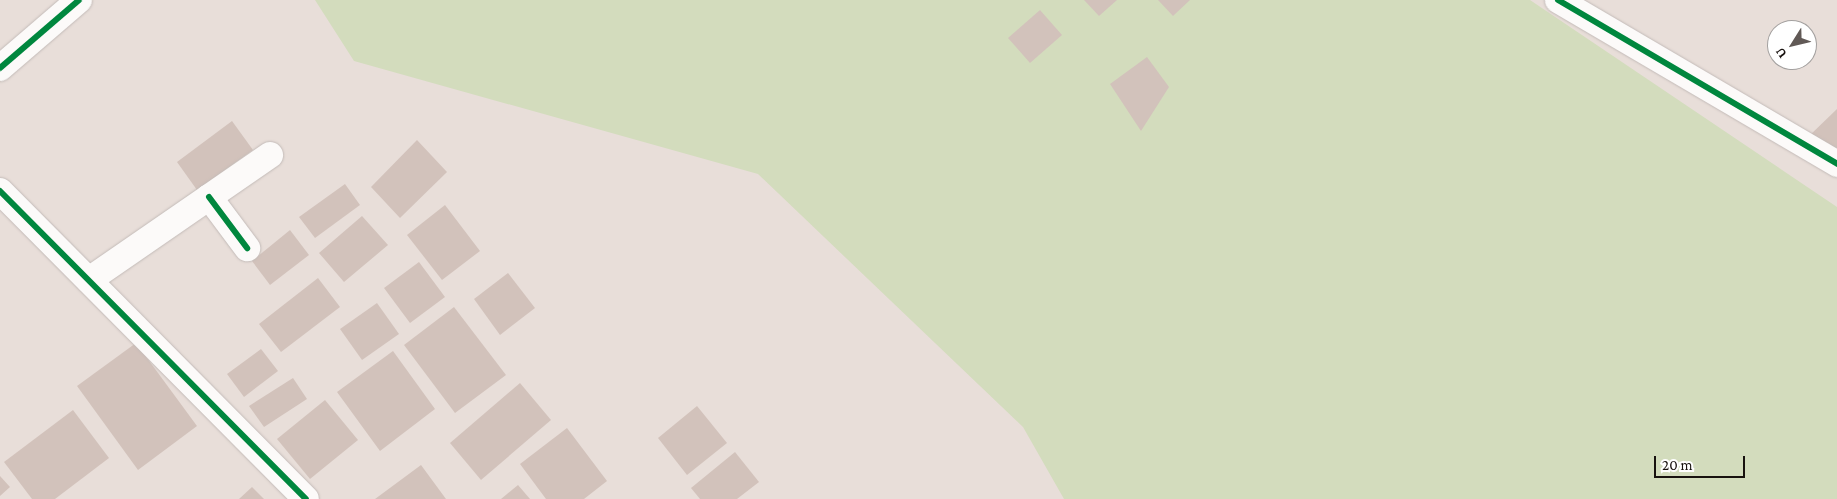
<!DOCTYPE html>
<html>
<head>
<meta charset="utf-8">
<style>
  body { margin:0 }
  #map { position:relative; width:1837px; height:499px; overflow:hidden; background:#e8ded9; font-family:"Crimson Pro",serif }
  div>[style] { position:absolute }
  .green>* { inset:0; background:#d3dcbd }
  .building>* { inset:0; background:#d2c2bb }
  .roads { filter:drop-shadow(0 0 1px #c3bbb8) drop-shadow(0 0 1px #c3bbb8) }
  .street>* { height:26px; margin:-13px; padding:0 13px; transform-origin:13px; border-radius:13px; background:#fcfaf9 }
  .cycleway>* { height:6px; margin:-3px; padding:0 3px; transform-origin:3px; border-radius:3px; background:#00873e }
  span { translate:-50% -50%; white-space:nowrap; text-align:center; line-height:1.15; -webkit-text-stroke:4.5px #fff; paint-order:stroke }
  .north { position:absolute; left:1767px; top:20px; width:50px; height:50px; box-sizing:border-box; background:#fff; border:1px solid #a3a09f; border-radius:50%; rotate:234deg; font-size:14px; font-weight:700; line-height:20px; text-align:center; color:#18120f }
  .north::after { content:''; display:block; margin:auto; width:18px; height:22px; background:#615956; clip-path:polygon(50% 0,100% 100%,50% 72%,0 100%) }
  .scale { position:absolute; left:1654px; top:456px; width:91px; height:22px; box-sizing:border-box; border:2px solid #18120f; border-top:0; padding-left:6px; font-size:15px; line-height:18px; white-space:nowrap; color:#18120f; -webkit-text-stroke:4px #fff; paint-order:stroke }
</style>
</head>
<body>
<div id="map">
  <div class="green">
    <i style="clip-path:polygon(315px 0,1530px 0,1837px 207px,1837px 499px,1064px 499px,1023px 427px,758px 174px,354px 61px)"></i>
  </div>
  <div class="building">
    <i style="clip-path:polygon(1084px 0,1117px 0,1099px 16px)"></i>
    <i style="clip-path:polygon(1158px 0,1190px 0,1173px 16px)"></i>
    <i style="clip-path:polygon(1040px 10px,1062px 35px,1030px 63px,1008px 38px)"></i>
    <i style="clip-path:polygon(1147px 57px,1169px 87px,1141px 131px,1110px 84px)"></i>
    <i style="clip-path:polygon(1837px 109px,1837px 167px,1808px 137px)"></i>
    <i style="clip-path:polygon(232px 121px,253px 150px,197px 190px,177px 162px)"></i>
    <i style="clip-path:polygon(417px 140px,447px 172px,400px 218px,371px 187px)"></i>
    <i style="clip-path:polygon(345px 184px,360px 205px,315px 238px,299px 217px)"></i>
    <i style="clip-path:polygon(445px 205px,480px 251px,442px 280px,407px 235px)"></i>
    <i style="clip-path:polygon(362px 216px,388px 245px,344px 282px,319px 253px)"></i>
    <i style="clip-path:polygon(290px 230px,309px 255px,270px 285px,252px 261px)"></i>
    <i style="clip-path:polygon(419px 262px,445px 297px,410px 323px,384px 288px)"></i>
    <i style="clip-path:polygon(508px 273px,535px 308px,500px 335px,474px 299px)"></i>
    <i style="clip-path:polygon(318px 278px,340px 307px,281px 352px,259px 324px)"></i>
    <i style="clip-path:polygon(377px 303px,399px 334px,362px 360px,340px 329px)"></i>
    <i style="clip-path:polygon(454px 307px,506px 375px,455px 413px,404px 345px)"></i>
    <i style="clip-path:polygon(136px 343px,197px 426px,138px 470px,77px 386px)"></i>
    <i style="clip-path:polygon(261px 349px,278px 371px,244px 397px,227px 374px)"></i>
    <i style="clip-path:polygon(393px 351px,435px 409px,380px 451px,337px 392px)"></i>
    <i style="clip-path:polygon(293px 378px,307px 399px,264px 427px,249px 406px)"></i>
    <i style="clip-path:polygon(520px 383px,551px 420px,481px 480px,450px 443px)"></i>
    <i style="clip-path:polygon(325px 400px,358px 440px,310px 479px,277px 439px)"></i>
    <i style="clip-path:polygon(697px 406px,727px 443px,687px 475px,658px 438px)"></i>
    <i style="clip-path:polygon(73px 410px,109px 458px,55px 499px,32px 499px,4px 462px)"></i>
    <i style="clip-path:polygon(567px 428px,607px 481px,584px 499px,546px 499px,520px 464px)"></i>
    <i style="clip-path:polygon(735px 452px,759px 482px,737px 499px,700px 499px,691px 488px)"></i>
    <i style="clip-path:polygon(421px 465px,446px 499px,375px 499px)"></i>
    <i style="clip-path:polygon(0 476px,10px 487px,0 496px)"></i>
    <i style="clip-path:polygon(518px 485px,530px 499px,501px 499px)"></i>
    <i style="clip-path:polygon(252px 487px,264px 499px,239px 499px)"></i>
  </div>
  <div class="roads">
    <div class="street">
      <i style="left:1558px;top:0;width:324px;rotate:30.4deg"></i>
      <i style="left:0;top:68px;width:104px;rotate:-40.7deg"></i>
      <i style="left:0;top:191px;width:434px;rotate:45.2deg"></i>
      <i style="left:209px;top:197px;width:64px;rotate:53.3deg"></i>
      <i style="left:89px;top:280px;width:220px;rotate:-34.6deg"></i>
    </div>
  </div>
  <div class="cycleway">
    <i style="left:1558px;top:0;width:324px;rotate:30.4deg"></i>
    <i style="left:0;top:68px;width:104px;rotate:-40.7deg"></i>
    <i style="left:0;top:191px;width:434px;rotate:45.2deg"></i>
    <i style="left:209px;top:197px;width:64px;rotate:53.3deg"></i>
  </div>
  <div class="north">U</div>
  <div class="scale">20 m</div>
</div>
</body>
</html>
